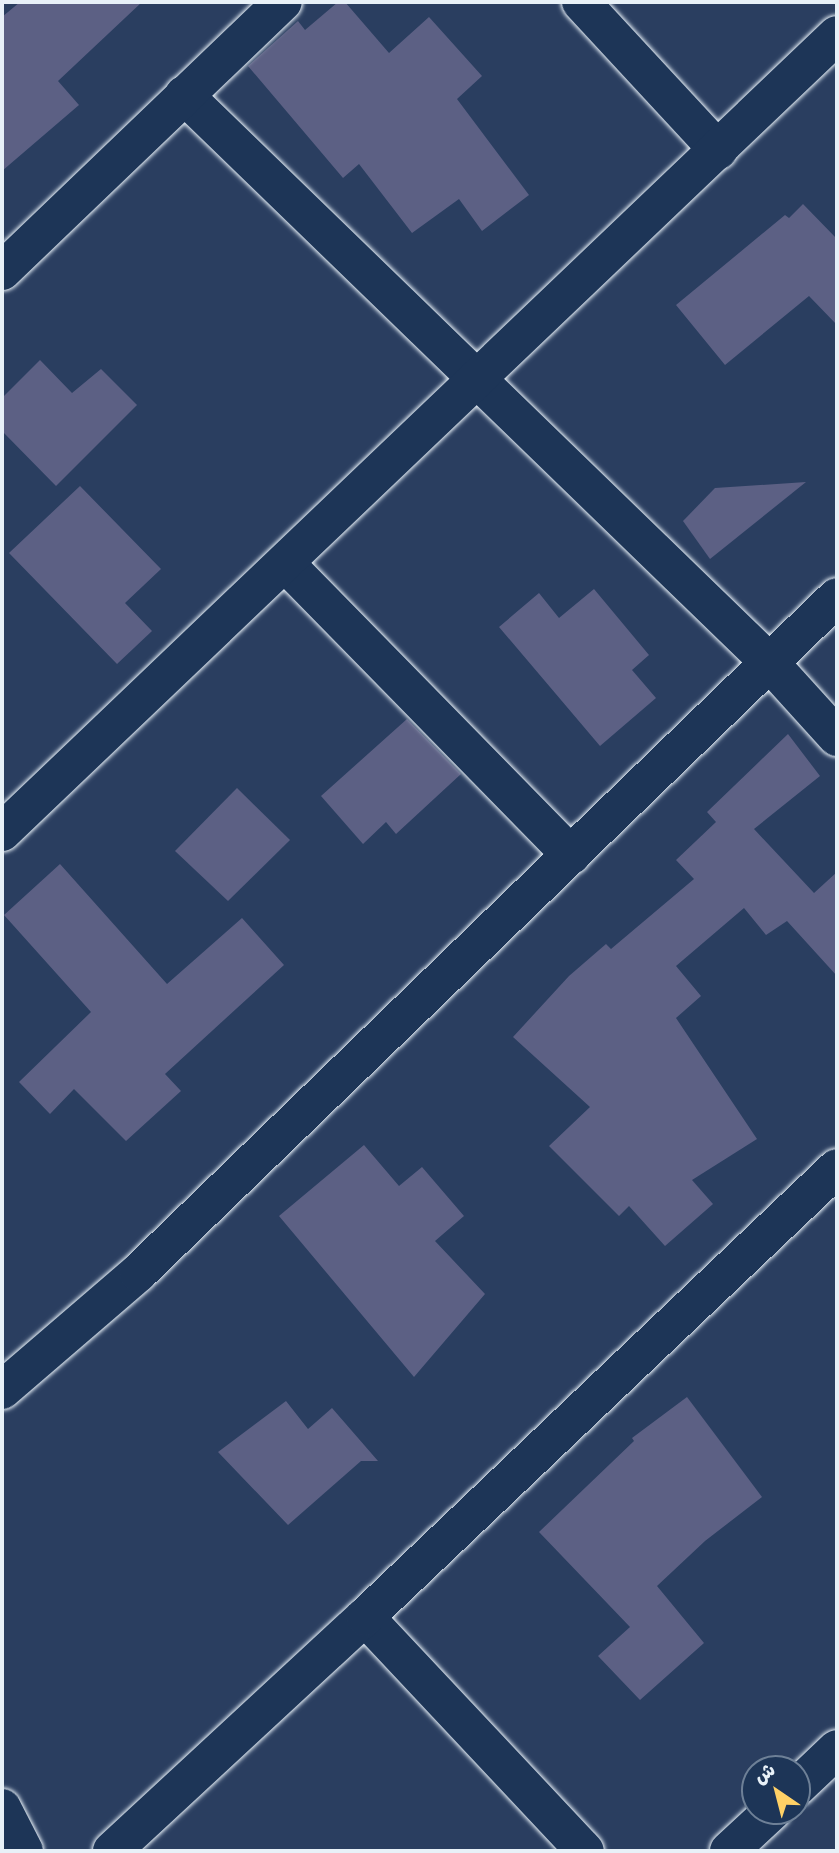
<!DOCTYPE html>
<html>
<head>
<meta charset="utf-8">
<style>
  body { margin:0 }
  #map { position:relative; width:839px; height:1853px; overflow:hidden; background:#2a3e60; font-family:"Balsamiq Sans","Playpen Sans Arabic",sans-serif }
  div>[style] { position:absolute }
  .building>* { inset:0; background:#5c6084 }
  .roads { filter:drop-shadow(0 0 2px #e8f1f8) drop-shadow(0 0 2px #e8f1f8) }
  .minor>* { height:38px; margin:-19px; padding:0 19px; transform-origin:19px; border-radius:19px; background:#1d3557 }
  span { translate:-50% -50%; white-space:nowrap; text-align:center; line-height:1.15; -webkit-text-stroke:5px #1d3557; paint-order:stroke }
  .frame { position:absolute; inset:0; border:4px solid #e8f1f8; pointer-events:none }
  .north { position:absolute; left:741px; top:1755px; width:70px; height:70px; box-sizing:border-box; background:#1d3557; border:2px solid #6e8097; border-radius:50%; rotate:325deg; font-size:19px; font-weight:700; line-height:28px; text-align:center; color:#e8f1f8 }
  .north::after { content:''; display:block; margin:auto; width:24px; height:32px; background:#ffd166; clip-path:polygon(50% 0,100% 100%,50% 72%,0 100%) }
</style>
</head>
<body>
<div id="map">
  <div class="building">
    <i style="clip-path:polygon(20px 2px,142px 2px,58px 81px,79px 105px,2px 171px,2px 17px)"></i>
    <i style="clip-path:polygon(338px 2px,345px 2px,389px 53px,429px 17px,482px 76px,457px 99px,529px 195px,482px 231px,459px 199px,412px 233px,359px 164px,343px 178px,248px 66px,298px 21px,305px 30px)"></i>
    <i style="clip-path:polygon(803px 204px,837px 239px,837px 325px,809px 296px,725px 365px,676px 305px,785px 215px,789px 218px)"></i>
    <i style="clip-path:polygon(40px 360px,72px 393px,101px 369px,137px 405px,56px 486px,2px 431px,2px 398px)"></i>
    <i style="clip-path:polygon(806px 482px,710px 559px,683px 521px,715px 488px)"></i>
    <i style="clip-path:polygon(80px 486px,161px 569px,125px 603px,152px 631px,117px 664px,9px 553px)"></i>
    <i style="clip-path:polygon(594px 589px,649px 655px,632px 670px,656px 698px,600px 746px,499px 627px,539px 593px,559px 618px)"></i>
    <i style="clip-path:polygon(407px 719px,461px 774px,396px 834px,386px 822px,363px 844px,321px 796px)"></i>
    <i style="clip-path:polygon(788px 734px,820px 776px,754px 829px,814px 893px,837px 872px,837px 976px,787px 921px,766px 935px,744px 908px,676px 966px,701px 996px,676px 1018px,757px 1139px,692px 1180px,713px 1204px,665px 1246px,629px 1206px,619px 1216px,549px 1146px,590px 1107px,513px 1037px,569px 976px,606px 944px,611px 949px,694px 879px,676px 860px,716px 822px,707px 812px)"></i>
    <i style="clip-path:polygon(237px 788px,290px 840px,228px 901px,175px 851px)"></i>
    <i style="clip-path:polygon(60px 864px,167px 984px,242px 918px,284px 965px,165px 1074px,181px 1091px,126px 1141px,74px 1089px,50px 1114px,19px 1082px,91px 1012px,4px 915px)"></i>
    <i style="clip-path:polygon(364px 1145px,399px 1186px,422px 1167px,464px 1216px,435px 1241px,485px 1294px,414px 1377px,279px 1216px)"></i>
    <i style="clip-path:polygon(687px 1397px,762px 1497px,705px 1541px,657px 1586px,704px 1643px,640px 1700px,598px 1656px,630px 1627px,539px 1532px,634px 1441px,632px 1438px)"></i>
    <i style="clip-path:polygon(286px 1401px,308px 1429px,332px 1408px,378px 1461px,361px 1461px,288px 1525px,218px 1452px)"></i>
  </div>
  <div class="roads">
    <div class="minor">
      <i style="left:581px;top:2px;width:202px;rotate:47.2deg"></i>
      <i style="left:184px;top:95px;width:816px;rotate:44.11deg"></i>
      <i style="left:770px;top:663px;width:100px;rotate:47.8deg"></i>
      <i style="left:2px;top:271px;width:389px;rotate:-43.8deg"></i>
      <i style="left:285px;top:563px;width:409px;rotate:45.6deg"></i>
      <i style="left:2px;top:832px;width:1154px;rotate:-43.67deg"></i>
      <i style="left:2px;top:1390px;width:179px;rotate:-40.7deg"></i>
      <i style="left:138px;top:1273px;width:972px;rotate:-44.04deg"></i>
      <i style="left:365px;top:1617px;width:321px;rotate:46.8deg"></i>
      <i style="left:797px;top:1787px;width:55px;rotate:-43.5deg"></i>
      <i style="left:2px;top:1808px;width:48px;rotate:62.9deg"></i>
      <i style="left:112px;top:1851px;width:345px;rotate:-42.8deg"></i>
      <i style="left:365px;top:1617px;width:651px;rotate:-43.57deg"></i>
      <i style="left:729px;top:1851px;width:59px;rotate:-42.9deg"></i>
    </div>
  </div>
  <div class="frame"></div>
  <div class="north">ش</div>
</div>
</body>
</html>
